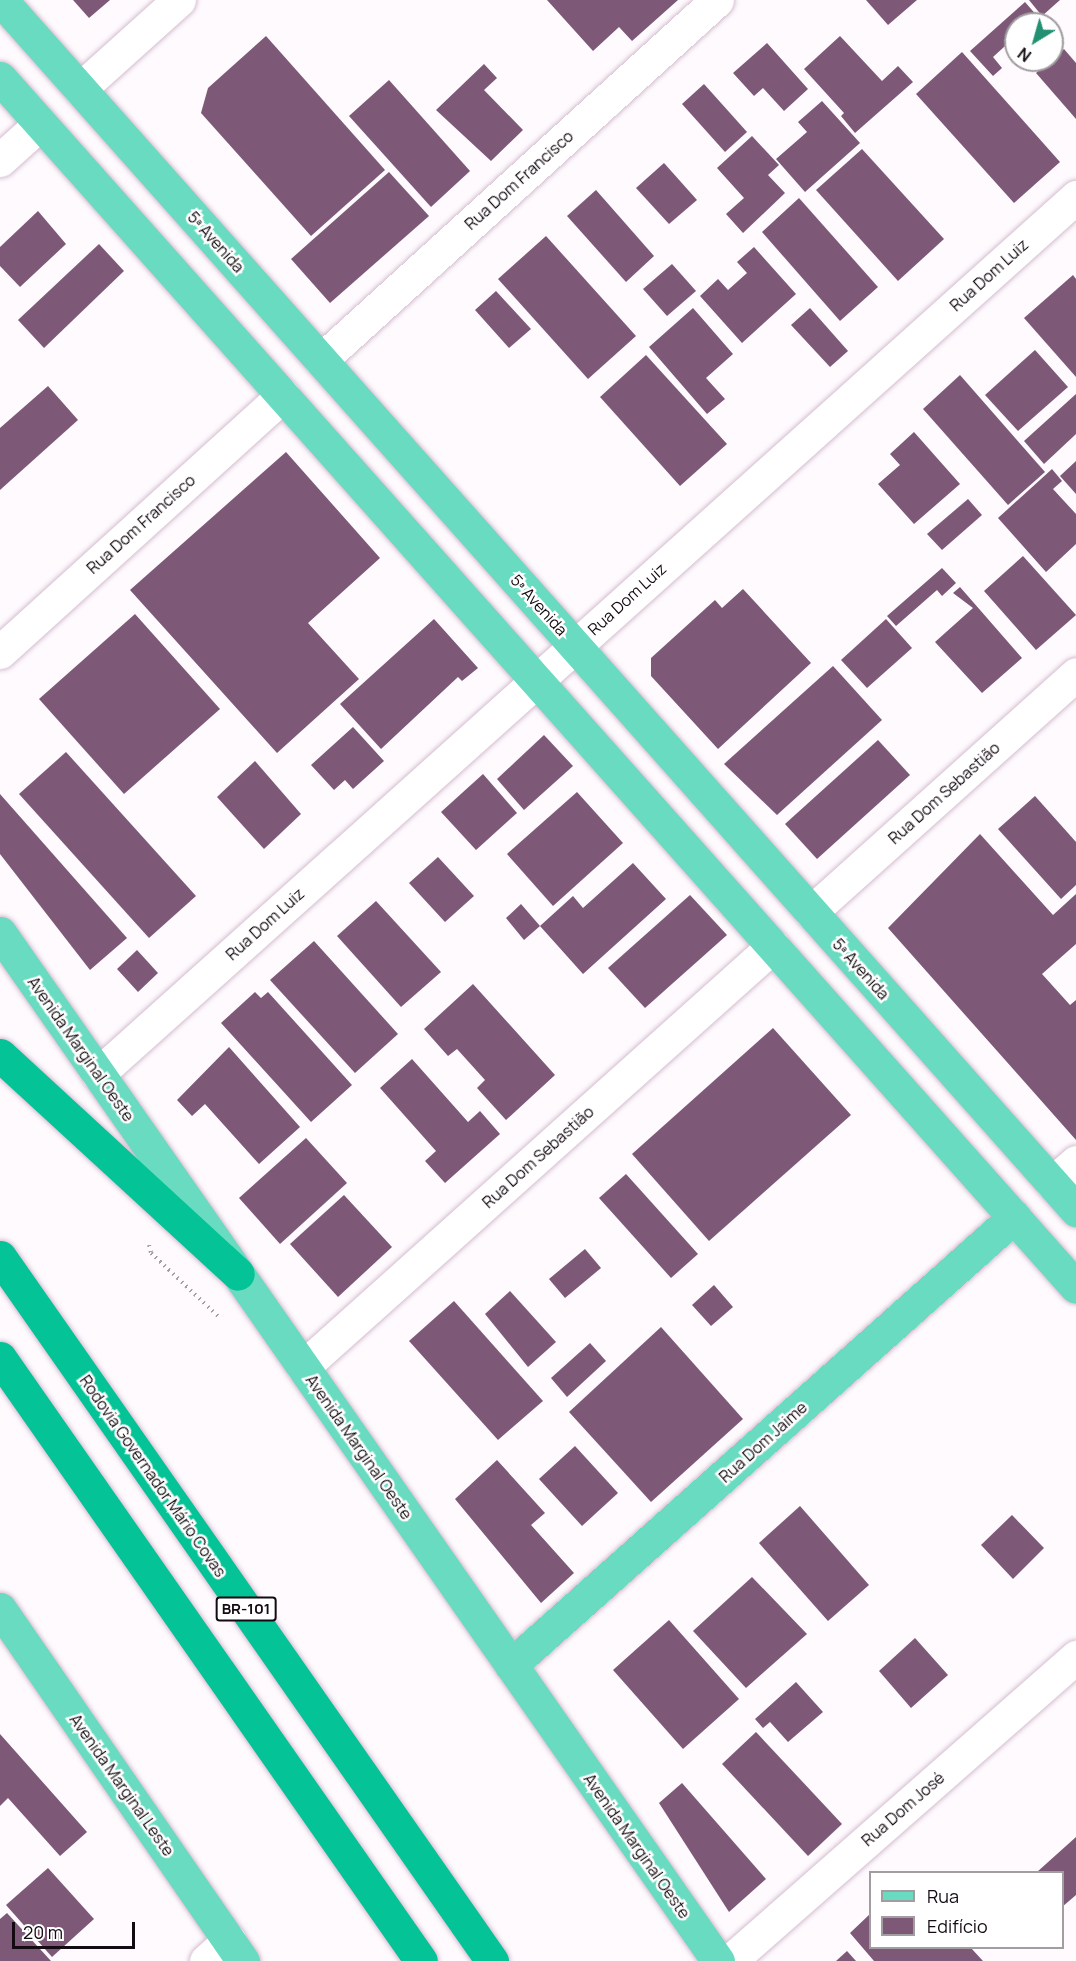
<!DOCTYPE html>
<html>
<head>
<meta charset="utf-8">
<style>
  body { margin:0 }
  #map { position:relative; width:1076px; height:1961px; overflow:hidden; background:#fefafd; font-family:Manrope,sans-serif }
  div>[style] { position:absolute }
  .building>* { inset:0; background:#7d5977 }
  .path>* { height:4px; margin-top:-2px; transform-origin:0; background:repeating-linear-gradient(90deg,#a39ea2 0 1.5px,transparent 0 6px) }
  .roads { filter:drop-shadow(0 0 2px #d4bdd0) drop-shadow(0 0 2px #d4bdd0) }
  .minor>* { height:33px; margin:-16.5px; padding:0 16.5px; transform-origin:16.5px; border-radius:16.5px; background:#fff }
  .major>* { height:33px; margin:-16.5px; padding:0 16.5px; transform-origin:16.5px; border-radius:16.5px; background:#68dbc0 }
  .highway>* { height:33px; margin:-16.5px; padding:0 16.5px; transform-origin:16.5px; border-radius:16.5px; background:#04c396 }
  span { translate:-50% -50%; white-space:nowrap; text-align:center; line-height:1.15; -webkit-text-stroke:5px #fff; paint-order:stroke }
  .shield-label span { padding:2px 4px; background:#fff; border:2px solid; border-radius:4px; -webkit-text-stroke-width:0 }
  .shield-label { font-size:15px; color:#130b11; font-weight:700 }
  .street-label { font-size:16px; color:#130b11 }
  .legend { position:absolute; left:869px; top:1871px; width:195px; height:78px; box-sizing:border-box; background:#fff; border:2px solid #a19da0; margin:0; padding:8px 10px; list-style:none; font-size:18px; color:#130b11 }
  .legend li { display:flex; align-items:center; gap:12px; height:30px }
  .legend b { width:30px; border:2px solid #a19da0 }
  .north { position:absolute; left:1004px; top:12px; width:60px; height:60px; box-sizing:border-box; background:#fff; border:2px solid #a19da0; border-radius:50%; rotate:217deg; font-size:16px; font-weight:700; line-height:24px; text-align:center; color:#130b11 }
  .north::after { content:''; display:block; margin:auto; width:21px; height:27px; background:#229171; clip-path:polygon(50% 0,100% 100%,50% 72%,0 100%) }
  .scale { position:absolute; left:12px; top:1922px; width:123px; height:27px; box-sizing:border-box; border:3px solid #130b11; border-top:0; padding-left:8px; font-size:18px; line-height:21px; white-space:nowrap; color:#130b11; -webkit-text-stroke:4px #fff; paint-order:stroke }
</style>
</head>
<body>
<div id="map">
  <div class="building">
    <i style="clip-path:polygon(73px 0,110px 0,89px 18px)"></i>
    <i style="clip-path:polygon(547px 0,678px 0,632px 41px,619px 27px,593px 51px)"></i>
    <i style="clip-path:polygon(866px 0,917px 0,888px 25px)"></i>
    <i style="clip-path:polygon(1029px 0,1060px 0,1042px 16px)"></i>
    <i style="clip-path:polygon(1025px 2px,1038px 17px,1030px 24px,1016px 24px,1016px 36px,993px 57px,1002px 68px,993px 76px,970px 51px)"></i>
    <i style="clip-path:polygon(266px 36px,385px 170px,311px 236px,201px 113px,208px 88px)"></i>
    <i style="clip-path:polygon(840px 36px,882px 81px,898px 66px,913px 82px,855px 133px,841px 116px,844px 113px,804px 69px)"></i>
    <i style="clip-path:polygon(767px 43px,808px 89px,784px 111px,763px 88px,754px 96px,733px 73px)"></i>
    <i style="clip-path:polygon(1064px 49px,1076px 63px,1076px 119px,1036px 73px)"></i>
    <i style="clip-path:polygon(962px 52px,1060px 162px,1014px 203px,916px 94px)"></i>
    <i style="clip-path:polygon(484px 64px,497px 78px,484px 90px,523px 130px,491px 161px,436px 110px)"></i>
    <i style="clip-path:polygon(389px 80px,470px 171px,431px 207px,349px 116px)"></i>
    <i style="clip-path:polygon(704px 84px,747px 132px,725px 152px,682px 104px)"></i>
    <i style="clip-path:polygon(822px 101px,860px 143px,805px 192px,776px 159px,807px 132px,798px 122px)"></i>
    <i style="clip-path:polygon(752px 136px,779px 165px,768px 175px,785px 193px,743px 233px,726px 214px,744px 198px,717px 168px)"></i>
    <i style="clip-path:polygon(862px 149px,944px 239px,898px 281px,816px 190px)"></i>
    <i style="clip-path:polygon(664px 163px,697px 200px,669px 224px,636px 188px)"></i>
    <i style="clip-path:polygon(389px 172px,429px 216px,330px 303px,291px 259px)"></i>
    <i style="clip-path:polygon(596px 190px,654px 256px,626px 282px,567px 216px)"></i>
    <i style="clip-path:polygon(799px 198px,878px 287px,840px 321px,762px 232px)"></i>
    <i style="clip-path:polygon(38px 211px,66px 244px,20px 287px,0 266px,0 247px)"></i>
    <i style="clip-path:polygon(546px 236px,636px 336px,588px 379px,498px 279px)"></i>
    <i style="clip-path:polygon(99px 244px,124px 271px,44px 348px,18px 320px)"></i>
    <i style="clip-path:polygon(754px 247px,796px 294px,742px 343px,700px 296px,718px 279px,728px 290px,747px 273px,737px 262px)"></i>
    <i style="clip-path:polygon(672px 264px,696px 291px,667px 316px,643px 289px)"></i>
    <i style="clip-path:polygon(1073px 275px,1076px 279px,1076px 377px,1024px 318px)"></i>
    <i style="clip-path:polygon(496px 291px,531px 329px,509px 348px,475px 310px)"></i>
    <i style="clip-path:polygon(693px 308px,733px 354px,706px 378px,725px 399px,707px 414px,649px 347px)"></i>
    <i style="clip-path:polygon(810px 308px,848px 351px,830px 367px,791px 325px)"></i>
    <i style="clip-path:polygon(1035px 350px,1068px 387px,1018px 431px,985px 395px)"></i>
    <i style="clip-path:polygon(646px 355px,727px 444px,680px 486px,600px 397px)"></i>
    <i style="clip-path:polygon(960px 375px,1045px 472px,1008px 505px,923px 409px)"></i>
    <i style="clip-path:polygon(48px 386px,78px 420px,0 490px,0 428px)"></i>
    <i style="clip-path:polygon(1076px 394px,1076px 434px,1044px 464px,1024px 441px)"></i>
    <i style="clip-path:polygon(914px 432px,960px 484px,914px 524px,878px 484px,900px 465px,890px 454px)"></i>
    <i style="clip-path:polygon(286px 452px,380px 558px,308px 623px,359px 679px,277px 753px,130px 590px)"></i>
    <i style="clip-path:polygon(1076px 461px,1076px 494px,1060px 476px)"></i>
    <i style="clip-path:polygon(1052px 469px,1062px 481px,1053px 489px,1076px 514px,1076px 544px,1046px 572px,998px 518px)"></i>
    <i style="clip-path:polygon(968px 499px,982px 515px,942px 550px,927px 534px)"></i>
    <i style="clip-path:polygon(1023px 556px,1076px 615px,1036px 650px,984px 591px)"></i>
    <i style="clip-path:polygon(942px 568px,956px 583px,942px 596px,937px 590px,896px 626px,887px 616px)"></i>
    <i style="clip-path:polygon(960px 587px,1022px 658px,982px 693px,935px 642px,973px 608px,953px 593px)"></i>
    <i style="clip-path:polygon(743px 589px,811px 663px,718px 749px,651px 676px,651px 658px,715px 600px,722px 608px)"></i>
    <i style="clip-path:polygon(135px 614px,220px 709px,124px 794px,39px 699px)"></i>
    <i style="clip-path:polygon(434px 619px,478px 668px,462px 681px,458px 677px,381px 749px,340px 704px)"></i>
    <i style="clip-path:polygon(886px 619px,912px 648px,867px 688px,841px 660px)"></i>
    <i style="clip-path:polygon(833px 666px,882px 720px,777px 815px,724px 764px)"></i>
    <i style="clip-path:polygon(353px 727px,384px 761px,353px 789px,345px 780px,334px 790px,311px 765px)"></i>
    <i style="clip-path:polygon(544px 735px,573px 766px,524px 810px,497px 779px)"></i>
    <i style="clip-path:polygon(878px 740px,910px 775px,817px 859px,785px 824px)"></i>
    <i style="clip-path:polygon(66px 752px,196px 896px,149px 938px,19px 794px)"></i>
    <i style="clip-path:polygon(255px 761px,301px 814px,264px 849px,217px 797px)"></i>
    <i style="clip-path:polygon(483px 774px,517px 813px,476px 850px,441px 812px)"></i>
    <i style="clip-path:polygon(577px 792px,623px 843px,553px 906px,507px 854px)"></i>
    <i style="clip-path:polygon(0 794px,127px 938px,90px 970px,0 854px)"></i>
    <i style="clip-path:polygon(1035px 796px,1076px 842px,1076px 885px,1061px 899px,998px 829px)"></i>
    <i style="clip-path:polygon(980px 834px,1053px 915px,1076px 894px,1076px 944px,1042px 974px,1070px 1005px,1076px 1000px,1076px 1140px,888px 928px)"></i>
    <i style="clip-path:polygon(438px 857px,474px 896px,445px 922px,409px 883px)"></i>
    <i style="clip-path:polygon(633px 863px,666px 899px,583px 974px,540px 926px,524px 940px,506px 918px,521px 904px,540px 926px,573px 896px,583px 908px)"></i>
    <i style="clip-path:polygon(690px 895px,727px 935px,645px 1008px,608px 968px)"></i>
    <i style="clip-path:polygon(376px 901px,441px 972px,401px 1007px,337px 936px)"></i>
    <i style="clip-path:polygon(314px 941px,398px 1034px,355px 1073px,270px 980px)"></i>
    <i style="clip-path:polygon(137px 950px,158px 973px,138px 992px,117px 969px)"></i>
    <i style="clip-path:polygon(473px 984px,555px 1075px,506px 1120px,477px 1088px,485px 1080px,457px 1049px,448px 1056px,424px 1029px)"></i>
    <i style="clip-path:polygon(255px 992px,261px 998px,268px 992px,352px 1085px,311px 1122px,221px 1023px)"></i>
    <i style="clip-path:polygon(773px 1028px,851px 1115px,709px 1241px,632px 1154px)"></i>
    <i style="clip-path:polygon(229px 1047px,300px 1127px,259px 1164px,205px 1104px,192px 1116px,177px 1100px)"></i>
    <i style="clip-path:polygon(412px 1059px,468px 1122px,480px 1111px,500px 1134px,445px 1183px,425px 1161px,436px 1151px,380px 1088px)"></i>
    <i style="clip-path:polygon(306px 1138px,347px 1183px,280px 1244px,239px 1198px)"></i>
    <i style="clip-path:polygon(626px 1174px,698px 1254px,671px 1278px,599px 1198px)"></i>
    <i style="clip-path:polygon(344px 1195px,392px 1247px,338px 1297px,290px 1244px)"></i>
    <i style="clip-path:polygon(585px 1249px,601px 1268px,565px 1298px,549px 1279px)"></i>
    <i style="clip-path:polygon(714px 1285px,733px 1307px,711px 1326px,692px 1305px)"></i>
    <i style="clip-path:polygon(510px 1291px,556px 1342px,528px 1367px,485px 1314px)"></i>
    <i style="clip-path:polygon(454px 1301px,543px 1401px,498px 1440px,409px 1341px)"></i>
    <i style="clip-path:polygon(661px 1327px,743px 1419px,651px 1502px,569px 1412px)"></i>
    <i style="clip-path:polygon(590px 1343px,606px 1361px,567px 1397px,551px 1378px)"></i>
    <i style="clip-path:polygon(575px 1446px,618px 1493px,582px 1526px,539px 1479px)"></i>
    <i style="clip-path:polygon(497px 1460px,545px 1513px,531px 1525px,574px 1573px,541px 1603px,455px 1499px)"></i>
    <i style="clip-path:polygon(800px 1506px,869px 1585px,828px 1621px,759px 1543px)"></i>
    <i style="clip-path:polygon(1012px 1515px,1044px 1548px,1013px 1579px,981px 1545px)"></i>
    <i style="clip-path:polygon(752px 1577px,807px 1634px,746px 1688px,693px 1631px)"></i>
    <i style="clip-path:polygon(669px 1620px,739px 1699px,683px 1749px,613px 1670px)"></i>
    <i style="clip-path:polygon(915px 1638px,948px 1675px,911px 1708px,879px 1671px)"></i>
    <i style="clip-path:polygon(796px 1682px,823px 1712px,788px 1742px,770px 1722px,763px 1728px,755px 1719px)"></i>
    <i style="clip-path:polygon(756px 1732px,842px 1824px,808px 1856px,722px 1764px)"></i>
    <i style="clip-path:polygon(0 1734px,87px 1832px,60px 1856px,8px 1798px,0 1806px)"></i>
    <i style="clip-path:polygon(682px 1783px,766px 1879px,729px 1912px,659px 1803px)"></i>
    <i style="clip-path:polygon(1076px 1837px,1076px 1895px,1062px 1907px,1062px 1872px,1037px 1872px)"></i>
    <i style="clip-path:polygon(48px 1868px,94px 1919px,52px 1957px,6px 1905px)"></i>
    <i style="clip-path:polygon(7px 1913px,51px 1961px,0 1961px,0 1919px)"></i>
    <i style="clip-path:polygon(870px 1914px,870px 1948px,971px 1948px,983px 1961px,874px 1961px,850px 1933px)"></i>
    <i style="clip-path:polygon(847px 1951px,856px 1961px,836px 1961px)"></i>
  </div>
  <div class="path">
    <i style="left:149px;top:1245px;width:8px;rotate:76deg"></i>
    <i style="left:151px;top:1253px;width:95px;rotate:43.3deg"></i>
  </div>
  <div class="roads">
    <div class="minor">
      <i style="left:80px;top:89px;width:133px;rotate:-42deg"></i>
      <i style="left:0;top:160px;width:54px;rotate:-42deg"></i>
      <i style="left:321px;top:360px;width:535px;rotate:-42.27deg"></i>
      <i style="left:0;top:652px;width:382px;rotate:-42.2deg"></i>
      <i style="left:811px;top:912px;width:356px;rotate:-41.9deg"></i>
      <i style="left:98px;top:1074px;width:1314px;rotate:-41.88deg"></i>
      <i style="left:1052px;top:1183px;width:32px;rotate:-41deg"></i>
      <i style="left:303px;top:1367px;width:631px;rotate:-41.85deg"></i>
      <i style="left:206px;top:1961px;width:31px;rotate:-42deg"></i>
      <i style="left:730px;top:1961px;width:461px;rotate:-41.3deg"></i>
    </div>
    <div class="major">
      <i style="left:1px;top:0;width:1619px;rotate:48.38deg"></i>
      <i style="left:0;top:78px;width:1618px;rotate:48.33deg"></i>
      <i style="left:0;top:933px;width:1254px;rotate:55.07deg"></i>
      <i style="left:0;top:1609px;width:428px;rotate:55.4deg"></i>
      <i style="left:511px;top:1665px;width:674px;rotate:-41.69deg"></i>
    </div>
    <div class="highway">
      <i style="left:0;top:1055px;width:323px;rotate:42.6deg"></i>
      <i style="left:0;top:1257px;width:859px;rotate:55.05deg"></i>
      <i style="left:0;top:1358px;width:735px;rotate:55.08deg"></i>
    </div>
  </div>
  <div class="shield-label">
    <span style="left:246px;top:1609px">BR-101</span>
  </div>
  <div class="street-label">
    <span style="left:519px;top:180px;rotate:-42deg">Rua Dom Francisco</span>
    <span style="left:216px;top:242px;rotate:48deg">5ª Avenida</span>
    <span style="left:989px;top:275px;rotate:-42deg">Rua Dom Luiz</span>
    <span style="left:141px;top:524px;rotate:-42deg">Rua Dom Francisco</span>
    <span style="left:627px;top:599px;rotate:-42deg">Rua Dom Luiz</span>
    <span style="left:539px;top:605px;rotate:48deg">5ª Avenida</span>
    <span style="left:944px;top:793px;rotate:-42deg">Rua Dom Sebastião</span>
    <span style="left:265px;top:924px;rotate:-42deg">Rua Dom Luiz</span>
    <span style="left:861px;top:969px;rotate:48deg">5ª Avenida</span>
    <span style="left:81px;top:1049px;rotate:55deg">Avenida Marginal Oeste</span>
    <span style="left:538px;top:1157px;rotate:-42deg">Rua Dom Sebastião</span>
    <span style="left:763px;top:1442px;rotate:-42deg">Rua Dom Jaime</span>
    <span style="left:359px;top:1447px;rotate:55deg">Avenida Marginal Oeste</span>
    <span style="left:153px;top:1476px;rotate:55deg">Rodovia Governador Mário Covas</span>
    <span style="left:122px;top:1785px;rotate:55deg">Avenida Marginal Leste</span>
    <span style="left:903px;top:1809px;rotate:-41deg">Rua Dom José</span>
    <span style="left:637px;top:1846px;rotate:55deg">Avenida Marginal Oeste</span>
  </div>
  <ul class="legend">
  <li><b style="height:8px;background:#68dbc0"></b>Rua</li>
  <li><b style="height:16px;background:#7d5977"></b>Edifício</li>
  </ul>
  <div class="north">N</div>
  <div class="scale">20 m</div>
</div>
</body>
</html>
